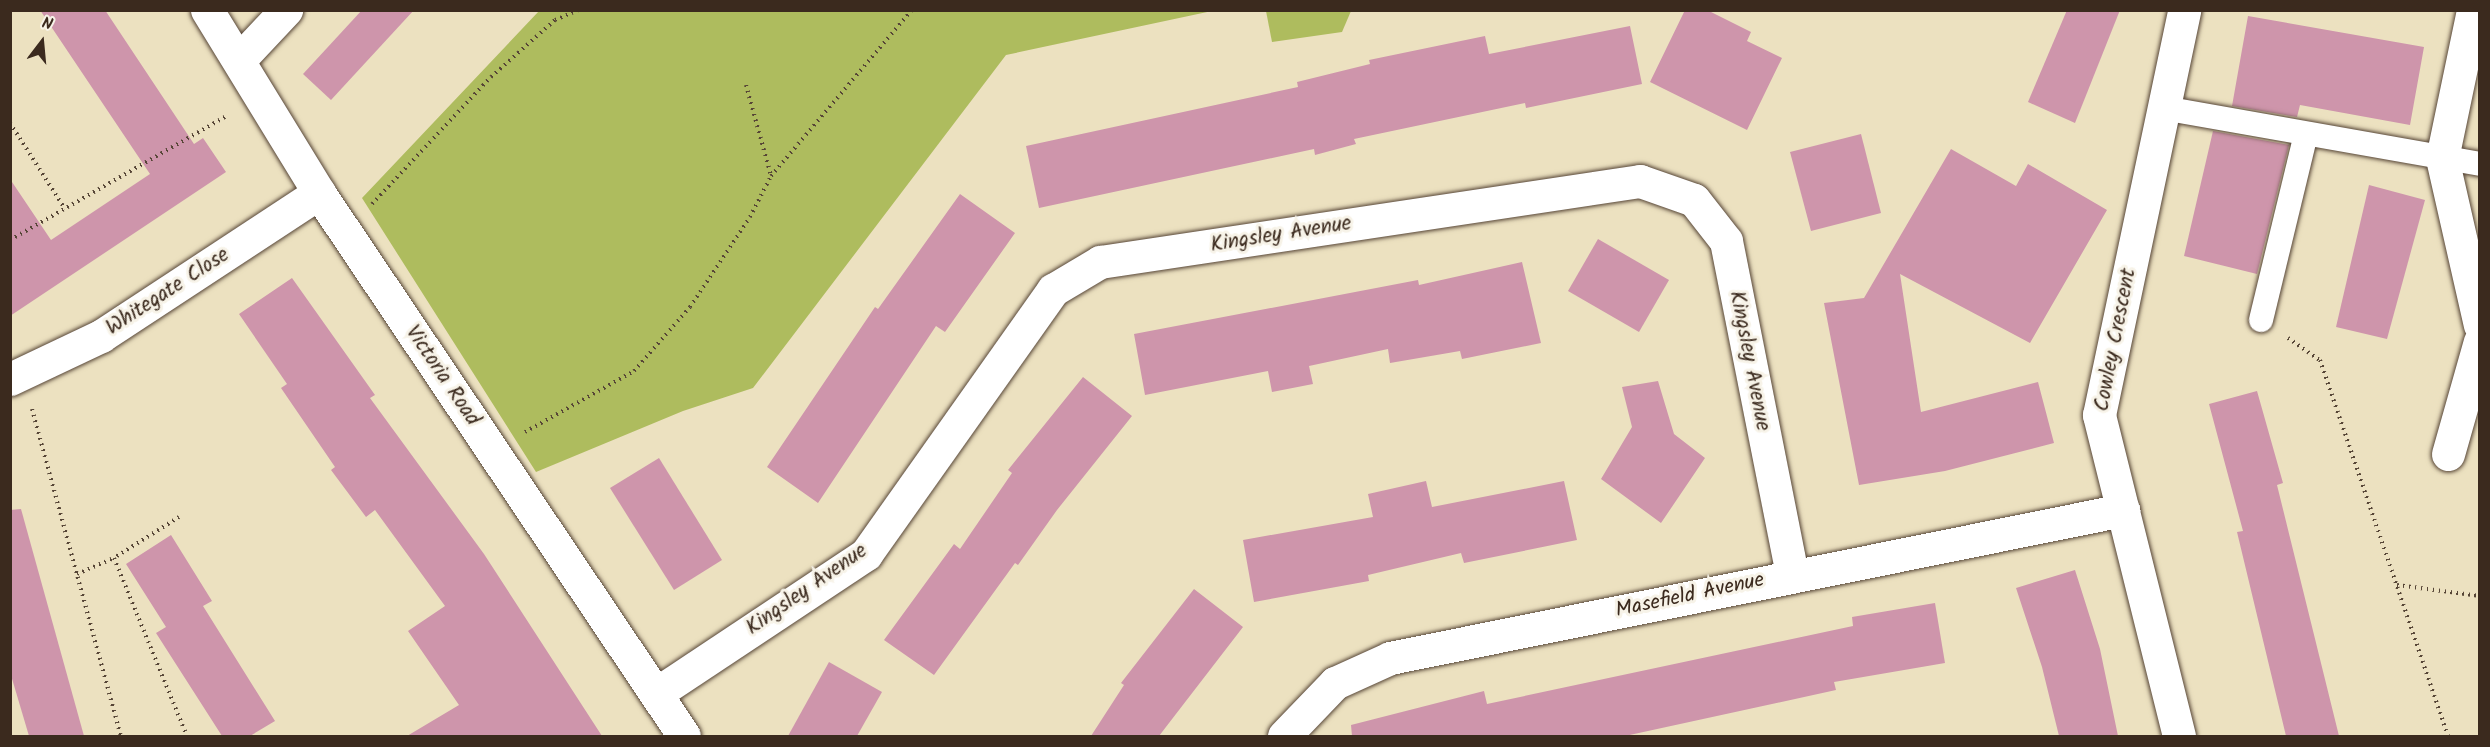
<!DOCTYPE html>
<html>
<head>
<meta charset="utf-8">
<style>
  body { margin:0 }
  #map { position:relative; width:2490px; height:747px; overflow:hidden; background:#ece1c0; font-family:Kalam,sans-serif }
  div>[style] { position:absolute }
  .green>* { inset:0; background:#aebc5e }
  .building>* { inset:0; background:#ce95ab }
  .path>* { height:4px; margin-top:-2px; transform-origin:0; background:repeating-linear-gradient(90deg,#564536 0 1.5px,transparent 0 6px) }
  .roads { filter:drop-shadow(0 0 2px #564536) drop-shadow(0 0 2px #564536) }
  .lane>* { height:24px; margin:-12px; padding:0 12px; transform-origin:12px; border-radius:12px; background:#fff }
  .street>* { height:33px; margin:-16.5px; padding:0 16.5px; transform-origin:16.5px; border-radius:16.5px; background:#fff }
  span { translate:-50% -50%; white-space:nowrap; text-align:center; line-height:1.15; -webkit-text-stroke:6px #f7f3e8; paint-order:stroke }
  .street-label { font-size:21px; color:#3b2a1e }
  .frame { position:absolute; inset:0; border:12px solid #3b2a1e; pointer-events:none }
  .north { position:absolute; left:12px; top:12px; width:60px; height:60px; -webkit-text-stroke:4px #f7f3e8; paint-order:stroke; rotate:16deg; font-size:16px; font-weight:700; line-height:24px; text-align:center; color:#3b2a1e }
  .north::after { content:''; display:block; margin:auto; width:21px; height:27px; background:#3b2a1e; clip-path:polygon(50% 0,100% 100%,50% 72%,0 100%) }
</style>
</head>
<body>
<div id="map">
  <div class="green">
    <i style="clip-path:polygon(539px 11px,539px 10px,1212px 11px,1006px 55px,753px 388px,683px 411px,536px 472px,362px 198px)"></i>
    <i style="clip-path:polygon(1266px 11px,1266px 10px,1351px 11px,1342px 32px,1272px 42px)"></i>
  </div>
  <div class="building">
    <i style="clip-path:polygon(40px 10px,105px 10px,194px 144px,203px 138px,226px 172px,10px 316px,10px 179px,51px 240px,150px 174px)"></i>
    <i style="clip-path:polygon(362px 10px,414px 10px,331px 100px,303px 74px)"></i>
    <i style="clip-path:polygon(1685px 10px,1707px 10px,1751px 32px,1747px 41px,1782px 58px,1747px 130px,1650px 82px)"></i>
    <i style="clip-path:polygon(2067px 10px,2120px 10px,2075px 123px,2028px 102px)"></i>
    <i style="clip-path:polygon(2248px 16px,2424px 47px,2410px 125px,2300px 105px,2297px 117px,2232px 106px)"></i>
    <i style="clip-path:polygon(1630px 26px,1642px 84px,1526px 108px,1525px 103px,1354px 139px,1356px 144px,1315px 155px,1314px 149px,1039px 208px,1026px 146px,1298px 87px,1297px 82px,1370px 64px,1369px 60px,1485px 36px,1489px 54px)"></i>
    <i style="clip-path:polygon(2213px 131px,2289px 145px,2257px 274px,2184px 256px)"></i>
    <i style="clip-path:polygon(1861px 134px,1881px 213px,1811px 231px,1790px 152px)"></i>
    <i style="clip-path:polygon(1951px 149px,2016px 186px,2028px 164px,2107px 210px,2030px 343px,1900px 274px,1921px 412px,2038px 382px,2054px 443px,1945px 471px,1859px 485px,1824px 303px,1864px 298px)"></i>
    <i style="clip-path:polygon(2369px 185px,2425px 200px,2387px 339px,2336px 327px)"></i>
    <i style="clip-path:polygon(960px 194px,1015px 233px,945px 332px,936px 326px,818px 503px,767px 467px,875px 307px,878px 309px)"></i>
    <i style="clip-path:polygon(1598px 239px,1669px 280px,1639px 332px,1568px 291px)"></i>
    <i style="clip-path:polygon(1522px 262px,1541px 343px,1462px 359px,1460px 351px,1390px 363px,1388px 349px,1309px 366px,1313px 384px,1272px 392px,1268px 371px,1145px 395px,1134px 334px,1418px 280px,1419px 285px)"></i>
    <i style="clip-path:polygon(292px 278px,375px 395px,370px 398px,484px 554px,602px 736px,407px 736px,459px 705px,408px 631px,445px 606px,375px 510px,366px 517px,331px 470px,335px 467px,281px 388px,287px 384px,239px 314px)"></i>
    <i style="clip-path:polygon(1083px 377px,1132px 416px,1057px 510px,1018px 565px,1015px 563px,934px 675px,884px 640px,954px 544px,960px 549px,1012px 473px,1008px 470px)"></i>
    <i style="clip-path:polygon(1658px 381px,1674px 434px,1705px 458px,1661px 523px,1601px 479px,1632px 427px,1622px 387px)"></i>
    <i style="clip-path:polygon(2257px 391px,2283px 483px,2277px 485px,2339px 736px,2286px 736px,2237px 532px,2243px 531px,2209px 404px)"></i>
    <i style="clip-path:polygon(659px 458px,722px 560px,674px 590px,610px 488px)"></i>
    <i style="clip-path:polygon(1426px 481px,1432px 507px,1564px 481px,1577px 540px,1464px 563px,1461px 553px,1368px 575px,1369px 581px,1254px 602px,1243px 540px,1373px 517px,1368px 494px)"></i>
    <i style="clip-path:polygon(21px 509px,84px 736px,29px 736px,10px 672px,10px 510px)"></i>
    <i style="clip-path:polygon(171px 535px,212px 601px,203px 606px,275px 721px,250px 736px,222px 736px,156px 633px,166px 627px,126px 564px)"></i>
    <i style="clip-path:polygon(2075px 570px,2100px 649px,2118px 736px,2059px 736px,2042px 667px,2016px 588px)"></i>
    <i style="clip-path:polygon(1194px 589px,1243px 627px,1159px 736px,1091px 736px,1124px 685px,1121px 683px)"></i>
    <i style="clip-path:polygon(1935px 603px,1945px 663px,1834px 682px,1836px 690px,1625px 736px,1352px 736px,1351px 725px,1484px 691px,1487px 704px,1853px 626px,1852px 617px)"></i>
    <i style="clip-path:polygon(829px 662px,882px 692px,857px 736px,788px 736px)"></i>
  </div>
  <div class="path">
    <i style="left:746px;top:85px;width:94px;rotate:74.6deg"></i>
    <i style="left:10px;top:123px;width:102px;rotate:57.4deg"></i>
    <i style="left:372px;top:204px;width:174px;rotate:-46.9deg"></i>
    <i style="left:491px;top:77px;width:86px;rotate:-41.7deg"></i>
    <i style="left:555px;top:20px;width:25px;rotate:-23deg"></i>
    <i style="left:10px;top:240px;width:251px;rotate:-29.8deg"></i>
    <i style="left:2288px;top:338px;width:39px;rotate:35deg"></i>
    <i style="left:2320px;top:360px;width:397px;rotate:71.2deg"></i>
    <i style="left:32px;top:409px;width:339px;rotate:74.8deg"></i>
    <i style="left:525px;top:432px;width:125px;rotate:-29.2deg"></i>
    <i style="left:634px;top:371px;width:85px;rotate:-48.8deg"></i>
    <i style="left:690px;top:307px;width:108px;rotate:-56.3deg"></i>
    <i style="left:750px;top:217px;width:46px;rotate:-62.9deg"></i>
    <i style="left:771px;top:176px;width:218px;rotate:-49.7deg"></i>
    <i style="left:179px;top:517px;width:77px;rotate:147.8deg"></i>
    <i style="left:114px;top:558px;width:192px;rotate:67.7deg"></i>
    <i style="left:77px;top:574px;width:40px;rotate:-23.4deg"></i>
    <i style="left:2397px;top:585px;width:84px;rotate:7.5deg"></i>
  </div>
  <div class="roads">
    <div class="lane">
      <i style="left:2163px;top:108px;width:322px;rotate:10deg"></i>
      <i style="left:2261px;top:320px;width:191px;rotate:-76.4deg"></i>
    </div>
    <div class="street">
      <i style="left:207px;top:10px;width:215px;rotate:58.5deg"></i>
      <i style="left:319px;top:193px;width:654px;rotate:56.09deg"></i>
      <i style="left:2473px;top:10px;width:151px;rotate:101.8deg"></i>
      <i style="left:2442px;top:158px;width:171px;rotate:77.2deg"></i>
      <i style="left:239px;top:60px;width:69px;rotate:-46.8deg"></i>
      <i style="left:10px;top:379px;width:101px;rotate:-25.3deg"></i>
      <i style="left:101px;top:336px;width:261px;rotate:-33.3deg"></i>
      <i style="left:2448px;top:454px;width:117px;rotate:-74.2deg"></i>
      <i style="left:657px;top:693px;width:251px;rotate:-33.6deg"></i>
      <i style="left:866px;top:554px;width:324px;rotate:-54.7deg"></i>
      <i style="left:1053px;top:290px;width:55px;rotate:-30.8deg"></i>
      <i style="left:1100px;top:262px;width:546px;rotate:-8.53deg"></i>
      <i style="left:1640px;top:181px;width:57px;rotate:19.4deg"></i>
      <i style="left:1694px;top:200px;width:52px;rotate:52deg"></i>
      <i style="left:1726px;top:241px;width:340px;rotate:78.8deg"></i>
      <i style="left:1284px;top:736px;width:74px;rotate:-46.1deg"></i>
      <i style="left:1335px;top:683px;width:60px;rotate:-24.4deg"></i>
      <i style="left:1390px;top:658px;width:748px;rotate:-11.42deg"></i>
      <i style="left:2179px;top:736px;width:331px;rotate:-104deg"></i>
      <i style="left:2099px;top:415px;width:414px;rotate:-78.1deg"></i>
    </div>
  </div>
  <div class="street-label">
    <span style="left:1281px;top:235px;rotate:-9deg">Kingsley Avenue</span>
    <span style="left:168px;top:292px;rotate:-33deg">Whitegate Close</span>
    <span style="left:2116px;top:340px;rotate:-79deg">Cowley Crescent</span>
    <span style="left:1749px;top:361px;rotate:79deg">Kingsley Avenue</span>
    <span style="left:442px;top:376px;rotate:56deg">Victoria Road</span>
    <span style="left:807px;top:590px;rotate:-35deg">Kingsley Avenue</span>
    <span style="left:1690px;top:596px;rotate:-12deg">Masefield Avenue</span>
  </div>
  <div class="frame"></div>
  <div class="north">N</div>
</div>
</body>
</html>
